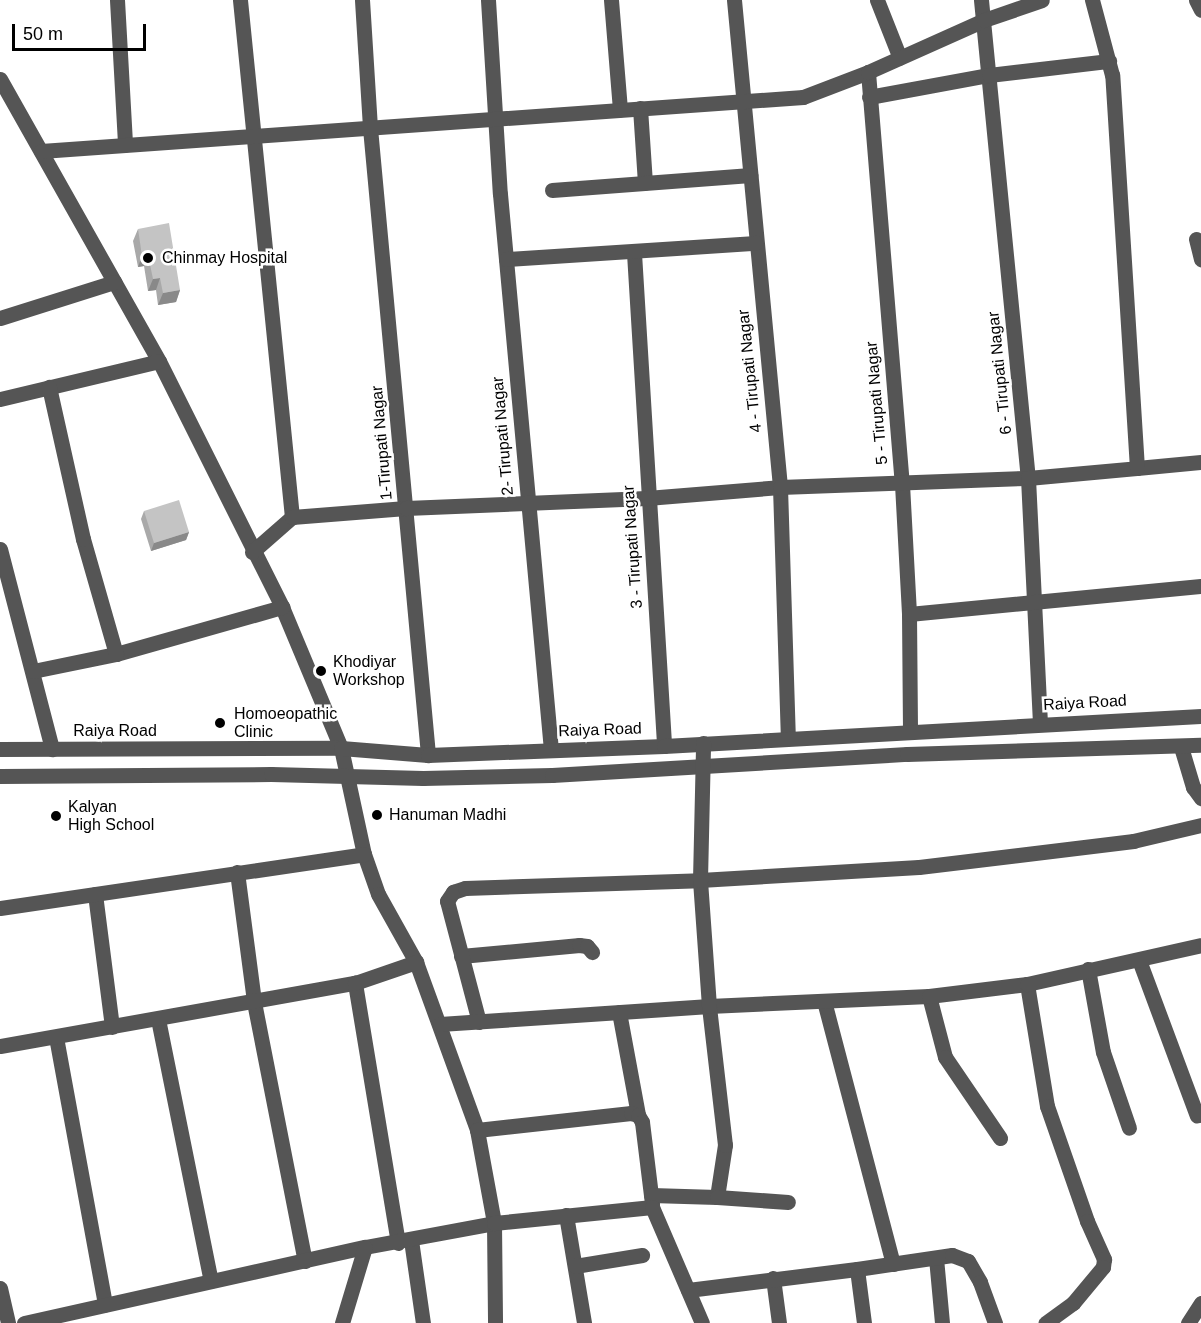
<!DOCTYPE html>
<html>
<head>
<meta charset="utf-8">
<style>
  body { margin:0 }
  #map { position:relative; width:1201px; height:1323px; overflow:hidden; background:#fff; font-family:Helvetica,sans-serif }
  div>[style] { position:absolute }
  .minor>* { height:15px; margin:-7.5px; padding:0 7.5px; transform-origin:7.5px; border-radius:7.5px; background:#555 }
  .wall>* { inset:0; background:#a9a9a9 }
  .shaded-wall>* { inset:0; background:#898989 }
  .building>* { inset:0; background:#c4c4c4 }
  .dots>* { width:16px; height:16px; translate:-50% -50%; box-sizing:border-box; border:3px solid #fff; border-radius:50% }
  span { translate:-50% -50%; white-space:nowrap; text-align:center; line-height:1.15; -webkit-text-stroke:5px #fff; paint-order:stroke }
  .poi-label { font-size:16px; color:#000 }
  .left { translate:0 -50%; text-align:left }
  .street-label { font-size:16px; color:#000 }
  .scale { position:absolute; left:12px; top:24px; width:134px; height:27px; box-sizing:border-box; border:3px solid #000; border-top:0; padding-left:8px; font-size:18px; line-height:21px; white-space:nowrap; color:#000; -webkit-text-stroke:4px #fff; paint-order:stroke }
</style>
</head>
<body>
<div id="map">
  <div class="minor">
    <i style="left:117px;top:0;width:145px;rotate:86.8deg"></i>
    <i style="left:240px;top:0;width:520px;rotate:84.26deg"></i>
    <i style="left:362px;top:0;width:128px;rotate:86.4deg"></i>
    <i style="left:370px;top:128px;width:630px;rotate:84.71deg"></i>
    <i style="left:488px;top:0;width:194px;rotate:86.5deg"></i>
    <i style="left:500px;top:194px;width:558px;rotate:84.76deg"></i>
    <i style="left:611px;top:0;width:110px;rotate:85.3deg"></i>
    <i style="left:734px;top:0;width:489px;rotate:84.6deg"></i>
    <i style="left:780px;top:487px;width:251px;rotate:88.2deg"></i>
    <i style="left:877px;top:0;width:62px;rotate:68.4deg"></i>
    <i style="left:981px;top:0;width:480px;rotate:84.4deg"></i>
    <i style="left:1028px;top:478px;width:246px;rotate:87.2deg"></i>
    <i style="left:1196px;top:0;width:11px;rotate:63deg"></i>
    <i style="left:868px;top:72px;width:413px;rotate:85.3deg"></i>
    <i style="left:902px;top:484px;width:130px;rotate:86.9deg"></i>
    <i style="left:909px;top:614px;width:116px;rotate:89.5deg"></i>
    <i style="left:0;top:79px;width:324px;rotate:60.6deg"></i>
    <i style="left:159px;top:361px;width:275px;rotate:63.4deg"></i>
    <i style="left:282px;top:607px;width:153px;rotate:67.3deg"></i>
    <i style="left:341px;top:748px;width:108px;rotate:77.8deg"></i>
    <i style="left:364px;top:854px;width:42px;rotate:70.7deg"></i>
    <i style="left:378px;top:894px;width:78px;rotate:60.8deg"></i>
    <i style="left:416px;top:962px;width:179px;rotate:70deg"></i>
    <i style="left:477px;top:1130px;width:95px;rotate:79.6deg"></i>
    <i style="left:494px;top:1223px;width:100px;rotate:89.4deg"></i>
    <i style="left:869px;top:97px;width:122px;rotate:-10.4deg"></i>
    <i style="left:989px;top:75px;width:121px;rotate:-6.7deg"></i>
    <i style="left:640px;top:108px;width:75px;rotate:86.2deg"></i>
    <i style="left:41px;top:151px;width:764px;rotate:-4.05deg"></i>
    <i style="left:803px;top:97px;width:70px;rotate:-21deg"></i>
    <i style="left:868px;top:72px;width:127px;rotate:-24.1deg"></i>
    <i style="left:984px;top:20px;width:61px;rotate:-19deg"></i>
    <i style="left:552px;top:190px;width:199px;rotate:-4.3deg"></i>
    <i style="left:1196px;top:239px;width:21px;rotate:76deg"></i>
    <i style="left:634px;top:253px;width:494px;rotate:86.5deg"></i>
    <i style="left:506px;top:259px;width:250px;rotate:-3.7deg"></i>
    <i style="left:0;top:318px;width:120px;rotate:-17.5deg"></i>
    <i style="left:0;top:399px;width:163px;rotate:-13.4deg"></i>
    <i style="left:1137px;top:468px;width:64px;rotate:-5.4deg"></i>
    <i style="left:0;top:549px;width:207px;rotate:75.4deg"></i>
    <i style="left:252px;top:552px;width:53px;rotate:-41.2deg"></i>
    <i style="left:292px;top:517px;width:114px;rotate:-4.5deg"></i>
    <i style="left:406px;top:508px;width:241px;rotate:-2.4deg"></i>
    <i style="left:647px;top:498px;width:133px;rotate:-4.7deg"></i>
    <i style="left:780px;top:487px;width:248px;rotate:-2.1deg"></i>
    <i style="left:1028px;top:478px;width:109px;rotate:-5.2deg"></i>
    <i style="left:1137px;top:468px;width:394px;rotate:-93.6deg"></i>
    <i style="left:1112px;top:75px;width:78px;rotate:-104.9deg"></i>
    <i style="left:909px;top:614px;width:293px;rotate:-5.5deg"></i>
    <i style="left:116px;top:654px;width:173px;rotate:-15.8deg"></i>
    <i style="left:33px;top:671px;width:85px;rotate:-11.6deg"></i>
    <i style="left:116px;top:654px;width:120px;rotate:-106deg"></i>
    <i style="left:83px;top:539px;width:156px;rotate:-102.6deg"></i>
    <i style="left:1181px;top:747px;width:42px;rotate:73.3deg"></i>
    <i style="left:1193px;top:787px;width:14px;rotate:54deg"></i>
    <i style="left:0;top:749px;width:341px;rotate:-0.2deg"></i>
    <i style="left:341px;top:748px;width:87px;rotate:4.6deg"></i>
    <i style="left:428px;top:755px;width:236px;rotate:-2.2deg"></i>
    <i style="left:664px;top:746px;width:538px;rotate:-3.2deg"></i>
    <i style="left:0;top:776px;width:271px;rotate:-0.4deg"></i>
    <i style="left:271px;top:774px;width:152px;rotate:1.5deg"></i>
    <i style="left:423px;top:778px;width:129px;rotate:-1.3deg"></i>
    <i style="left:552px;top:775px;width:356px;rotate:-3.4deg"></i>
    <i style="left:907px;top:754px;width:294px;rotate:-1.8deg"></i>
    <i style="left:237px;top:872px;width:131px;rotate:82.5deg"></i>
    <i style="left:254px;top:1002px;width:264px;rotate:78.9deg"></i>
    <i style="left:95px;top:894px;width:134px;rotate:82.7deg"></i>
    <i style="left:0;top:908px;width:368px;rotate:-8.4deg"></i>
    <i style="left:461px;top:956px;width:119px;rotate:-5.3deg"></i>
    <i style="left:579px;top:945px;width:8px;rotate:7deg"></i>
    <i style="left:587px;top:946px;width:8px;rotate:50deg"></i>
    <i style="left:1139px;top:960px;width:166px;rotate:69.6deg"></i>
    <i style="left:1088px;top:969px;width:84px;rotate:79.8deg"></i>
    <i style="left:1103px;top:1052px;width:80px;rotate:71.1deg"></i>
    <i style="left:1027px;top:984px;width:124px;rotate:80.7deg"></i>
    <i style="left:1047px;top:1106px;width:122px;rotate:70.8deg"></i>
    <i style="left:1087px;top:1221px;width:42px;rotate:65.9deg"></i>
    <i style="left:1104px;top:1259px;width:8px;rotate:97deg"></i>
    <i style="left:1103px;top:1267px;width:47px;rotate:129.8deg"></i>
    <i style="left:1073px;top:1303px;width:34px;rotate:144deg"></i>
    <i style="left:929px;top:996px;width:63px;rotate:75.3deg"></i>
    <i style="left:945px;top:1057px;width:98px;rotate:55.8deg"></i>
    <i style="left:824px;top:1001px;width:272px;rotate:75.3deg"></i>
    <i style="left:619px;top:1012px;width:105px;rotate:79.5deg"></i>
    <i style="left:158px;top:1019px;width:267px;rotate:78.6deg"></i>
    <i style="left:479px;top:1022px;width:125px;rotate:-104.8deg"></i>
    <i style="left:447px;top:901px;width:11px;rotate:-56deg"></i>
    <i style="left:453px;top:892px;width:13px;rotate:-18deg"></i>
    <i style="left:465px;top:888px;width:235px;rotate:-1.9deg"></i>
    <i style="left:700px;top:880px;width:219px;rotate:-3.4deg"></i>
    <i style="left:919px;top:867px;width:216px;rotate:-6.9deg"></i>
    <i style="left:1133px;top:841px;width:70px;rotate:-13.2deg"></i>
    <i style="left:440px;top:1024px;width:270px;rotate:-3.8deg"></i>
    <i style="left:709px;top:1006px;width:220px;rotate:-2.6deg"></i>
    <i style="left:929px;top:996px;width:99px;rotate:-7deg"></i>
    <i style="left:1027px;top:984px;width:178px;rotate:-12.6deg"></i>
    <i style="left:56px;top:1037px;width:272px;rotate:79.6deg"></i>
    <i style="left:0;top:1046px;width:361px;rotate:-10.1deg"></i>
    <i style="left:477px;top:1130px;width:155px;rotate:-6.3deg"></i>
    <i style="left:631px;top:1113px;width:7px;rotate:16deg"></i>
    <i style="left:638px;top:1115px;width:8px;rotate:60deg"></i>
    <i style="left:642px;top:1122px;width:83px;rotate:83deg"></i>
    <i style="left:651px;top:1195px;width:66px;rotate:1.7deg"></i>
    <i style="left:717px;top:1197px;width:53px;rotate:-81.3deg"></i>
    <i style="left:725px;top:1145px;width:140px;rotate:-96.6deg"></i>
    <i style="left:709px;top:1006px;width:126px;rotate:-94.1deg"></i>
    <i style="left:700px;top:880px;width:137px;rotate:-88.7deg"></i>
    <i style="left:717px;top:1197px;width:71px;rotate:4deg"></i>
    <i style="left:566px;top:1215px;width:109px;rotate:80.5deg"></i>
    <i style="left:411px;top:1240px;width:84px;rotate:81.8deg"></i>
    <i style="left:398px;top:1243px;width:264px;rotate:-99.4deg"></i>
    <i style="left:355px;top:983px;width:65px;rotate:-19deg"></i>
    <i style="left:936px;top:1258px;width:65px;rotate:84.7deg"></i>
    <i style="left:575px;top:1266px;width:68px;rotate:-9.3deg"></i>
    <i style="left:773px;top:1278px;width:45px;rotate:82.4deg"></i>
    <i style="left:0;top:1288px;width:36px;rotate:77deg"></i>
    <i style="left:688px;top:1290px;width:170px;rotate:-7.1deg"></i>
    <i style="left:24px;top:1323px;width:349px;rotate:-12.6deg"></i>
    <i style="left:365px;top:1247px;width:131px;rotate:-10.5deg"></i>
    <i style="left:494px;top:1223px;width:159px;rotate:-5.8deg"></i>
    <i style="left:652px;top:1207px;width:126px;rotate:66.7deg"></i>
    <i style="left:342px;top:1323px;width:79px;rotate:-73.2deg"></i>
    <i style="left:864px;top:1323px;width:54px;rotate:-97.4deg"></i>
    <i style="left:857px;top:1269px;width:96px;rotate:-8.4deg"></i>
    <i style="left:952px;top:1255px;width:17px;rotate:21deg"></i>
    <i style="left:968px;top:1261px;width:24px;rotate:60deg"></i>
    <i style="left:980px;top:1282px;width:44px;rotate:69.9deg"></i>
    <i style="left:1188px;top:1323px;width:24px;rotate:-57deg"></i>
  </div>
  <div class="wall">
    <i style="clip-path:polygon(138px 229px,180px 290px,176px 302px,158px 305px,156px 290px,148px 291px,144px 266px,138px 267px,133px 241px)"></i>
    <i style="clip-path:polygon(144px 511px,189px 532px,186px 540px,151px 551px,141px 519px)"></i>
  </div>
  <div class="shaded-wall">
    <i style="clip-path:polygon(148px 255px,144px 266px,138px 267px,142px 256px)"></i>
    <i style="clip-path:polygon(160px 278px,156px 290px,148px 291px,153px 279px)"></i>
    <i style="clip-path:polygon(180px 290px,176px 302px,158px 305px,163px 293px)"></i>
    <i style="clip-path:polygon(189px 532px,186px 540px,151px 551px,154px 543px)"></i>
  </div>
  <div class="building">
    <i style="clip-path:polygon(169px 223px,180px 290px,163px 293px,160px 278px,153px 279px,148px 255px,142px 256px,138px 229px)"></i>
    <i style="clip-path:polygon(179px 500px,189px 532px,154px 543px,144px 511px)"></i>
  </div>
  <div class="dots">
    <i style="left:148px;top:258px;background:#000"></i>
    <i style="left:321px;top:671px;background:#000"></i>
    <i style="left:220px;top:723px;background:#000"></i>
    <i style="left:377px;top:815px;background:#000"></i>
    <i style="left:56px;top:816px;background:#000"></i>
  </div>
  <div class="poi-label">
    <span class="left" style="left:162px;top:258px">Chinmay Hospital</span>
    <span class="left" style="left:333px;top:671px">Khodiyar<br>Workshop</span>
    <span class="left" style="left:234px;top:723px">Homoeopathic<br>Clinic</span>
    <span class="left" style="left:68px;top:816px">Kalyan<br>High School</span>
    <span class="left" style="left:389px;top:815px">Hanuman Madhi</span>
  </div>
  <div class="street-label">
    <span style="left:750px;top:371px;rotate:-96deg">4 - Tirupati Nagar</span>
    <span style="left:1000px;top:373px;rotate:-96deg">6 - Tirupati Nagar</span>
    <span style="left:877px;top:403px;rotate:-95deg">5 - Tirupati Nagar</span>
    <span style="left:503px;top:436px;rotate:-95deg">2- Tirupati Nagar</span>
    <span style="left:382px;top:443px;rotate:-95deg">1-Tirupati Nagar</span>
    <span style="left:633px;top:547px;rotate:-94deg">3 - Tirupati Nagar</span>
    <span style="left:1085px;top:703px;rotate:-3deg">Raiya Road</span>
    <span style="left:600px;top:730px;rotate:-2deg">Raiya Road</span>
    <span style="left:115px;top:731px">Raiya Road</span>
  </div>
  <div class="scale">50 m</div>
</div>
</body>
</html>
